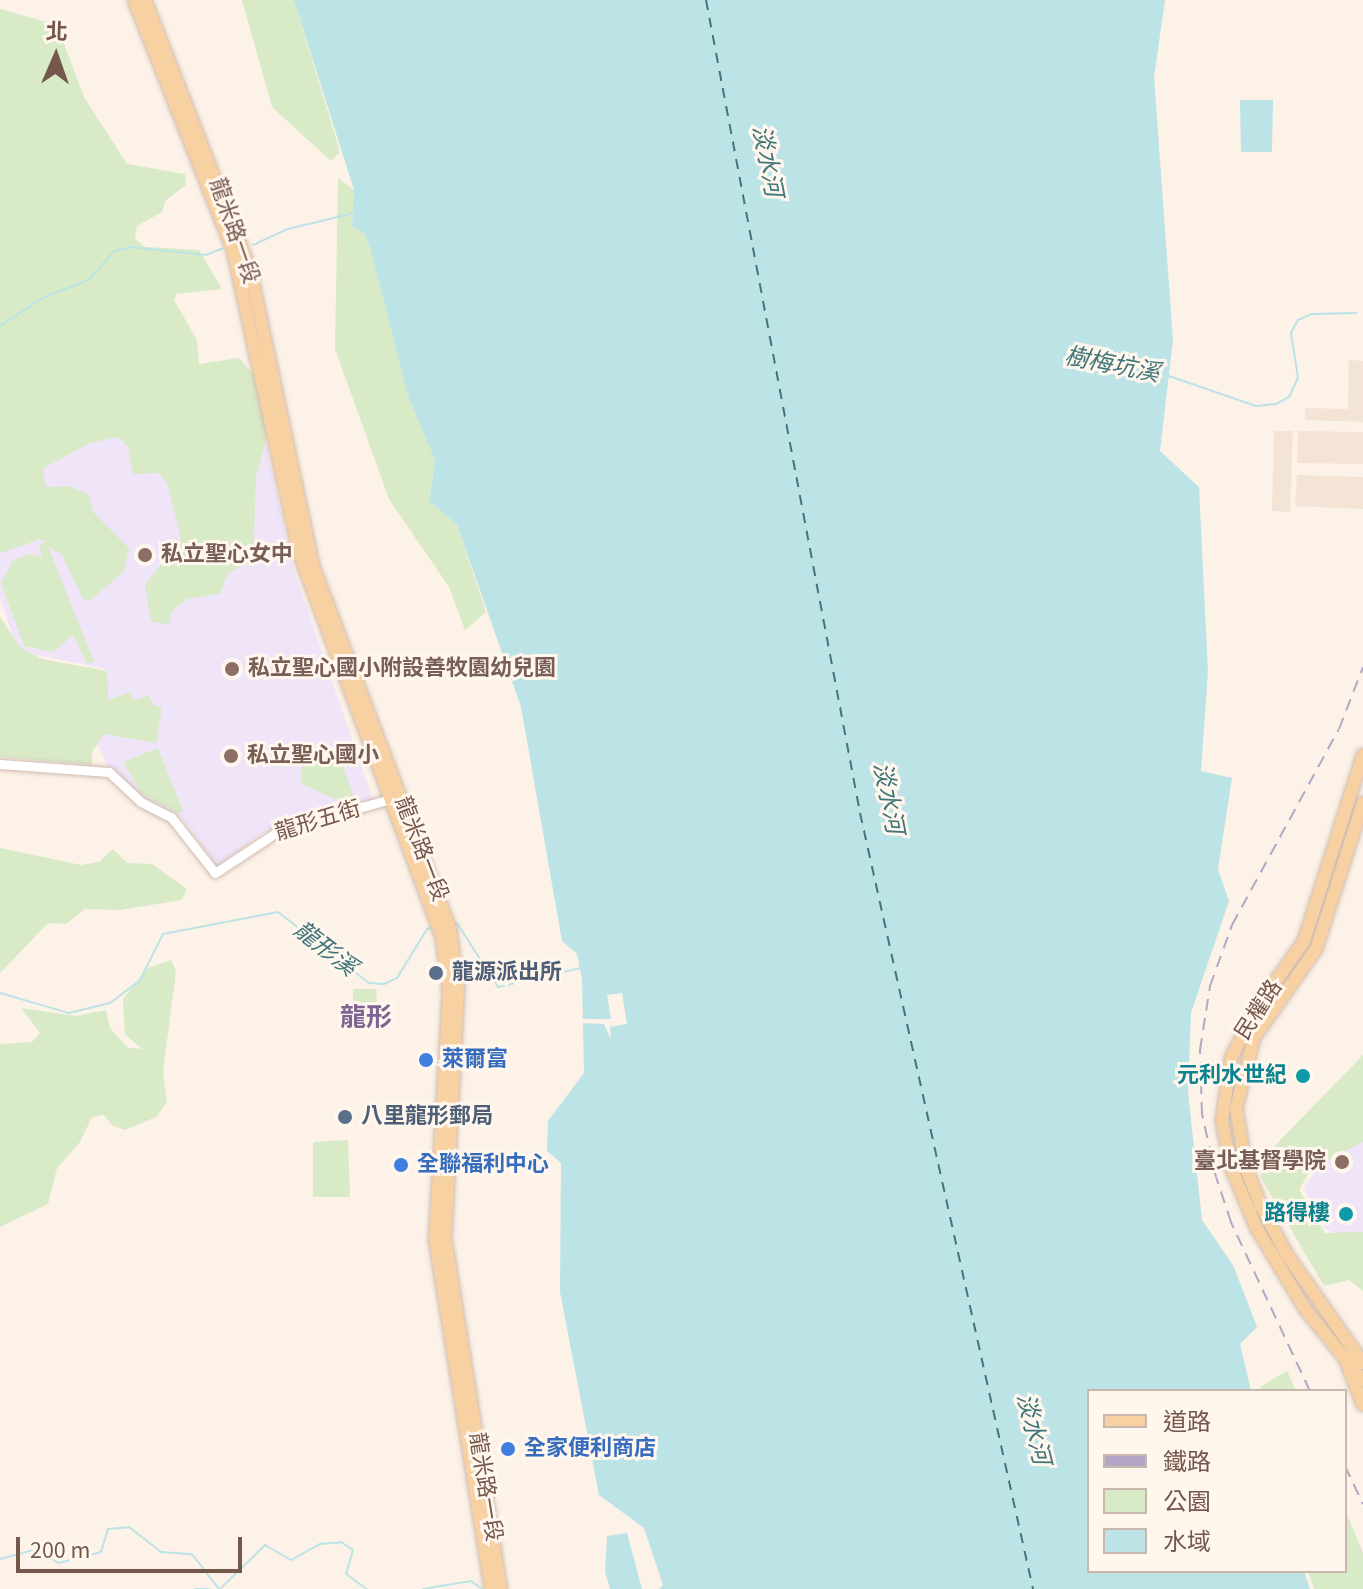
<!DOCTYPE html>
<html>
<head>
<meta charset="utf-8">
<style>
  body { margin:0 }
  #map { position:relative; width:1363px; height:1589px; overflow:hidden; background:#fcf2e8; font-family:"Source Sans 3","Noto Sans TC",sans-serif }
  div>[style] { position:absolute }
  .residential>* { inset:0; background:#f3e4d6 }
  .education>* { inset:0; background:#efe4f8 }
  .green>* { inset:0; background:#d8eac6 }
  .water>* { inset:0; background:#bce3e5 }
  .pier>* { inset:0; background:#fcf2e8 }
  .stream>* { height:2px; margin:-1px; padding:0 1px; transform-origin:1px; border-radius:1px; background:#bce3e5 }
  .ferry>* { height:2px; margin-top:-1px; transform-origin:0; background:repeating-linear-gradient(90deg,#40767a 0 10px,transparent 0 18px) }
  .roads { filter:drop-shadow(0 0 2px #d0bbb0) drop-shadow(0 0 2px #d0bbb0) }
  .minor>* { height:9px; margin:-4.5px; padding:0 4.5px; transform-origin:4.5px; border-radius:4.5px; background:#fff }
  .major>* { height:12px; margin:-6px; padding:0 6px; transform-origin:6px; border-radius:6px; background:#f8d1a2 }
  .rail>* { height:2px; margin-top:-1px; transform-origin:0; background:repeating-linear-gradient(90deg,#b4a6c6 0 12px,transparent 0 20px) }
  .dots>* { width:22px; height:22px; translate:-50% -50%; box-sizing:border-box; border:4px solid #fff7ee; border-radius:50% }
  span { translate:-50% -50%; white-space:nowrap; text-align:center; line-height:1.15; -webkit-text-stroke:6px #fff7ee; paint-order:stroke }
  .street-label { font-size:22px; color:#76574c }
  .education-label { font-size:22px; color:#785e54; font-weight:700 }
  .left { translate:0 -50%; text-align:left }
  .right { translate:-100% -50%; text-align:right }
  .service-label { font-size:22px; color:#4e5e75; font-weight:700 }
  .shop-label { font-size:22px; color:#366cbe; font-weight:700 }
  .culture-label { font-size:22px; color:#0d838f; font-weight:700 }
  .water-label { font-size:24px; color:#40767a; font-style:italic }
  .quarter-label { font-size:26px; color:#7e6492; font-weight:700 }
  .legend { position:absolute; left:1087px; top:1389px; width:260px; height:184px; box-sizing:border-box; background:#fff7ee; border:2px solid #c8b7ad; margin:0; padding:10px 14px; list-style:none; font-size:24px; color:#76574c }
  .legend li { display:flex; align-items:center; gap:16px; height:40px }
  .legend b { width:40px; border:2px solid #c8b7ad }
  .north { position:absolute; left:16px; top:16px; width:80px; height:80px; -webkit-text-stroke:6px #fff7ee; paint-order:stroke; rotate:2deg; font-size:22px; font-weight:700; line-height:32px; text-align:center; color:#76574c }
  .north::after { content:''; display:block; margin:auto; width:28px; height:36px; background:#76574c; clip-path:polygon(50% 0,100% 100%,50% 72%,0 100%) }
  .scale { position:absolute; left:16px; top:1537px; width:226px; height:36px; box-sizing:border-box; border:4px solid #76574c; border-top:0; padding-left:10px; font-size:24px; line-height:28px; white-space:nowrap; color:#76574c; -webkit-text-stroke:6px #fff7ee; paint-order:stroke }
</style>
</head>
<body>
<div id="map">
  <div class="residential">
    <i style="clip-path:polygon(1349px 360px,1363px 361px,1363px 422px,1305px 420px,1305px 408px,1348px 409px)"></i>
    <i style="clip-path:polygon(1274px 431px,1293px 431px,1290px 512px,1272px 511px)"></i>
    <i style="clip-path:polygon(1298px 431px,1363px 432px,1363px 464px,1297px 463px)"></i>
    <i style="clip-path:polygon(1297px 475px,1363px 477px,1363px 509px,1295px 506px)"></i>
  </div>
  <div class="education">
    <i style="clip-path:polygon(263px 429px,294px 571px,373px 800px,263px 833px,217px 866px,181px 817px,146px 801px,109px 769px,97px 742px,106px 669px,17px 651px,0 597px,0 528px,28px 434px)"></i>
    <i style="clip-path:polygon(1363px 1113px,1363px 1251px,1325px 1228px,1304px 1189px,1337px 1134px)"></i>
  </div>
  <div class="green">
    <i style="clip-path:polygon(242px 0,294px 0,340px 152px,331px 161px,272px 107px)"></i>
    <i style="clip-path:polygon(0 9px,57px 25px,84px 97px,127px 164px,185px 174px,186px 185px,166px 200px,162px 212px,137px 226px,135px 239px,145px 247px,199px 250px,222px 289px,176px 294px,174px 300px,197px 340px,199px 364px,239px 358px,254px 375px,268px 433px,256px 477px,253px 561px,228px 573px,220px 594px,187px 599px,171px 612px,169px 624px,151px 622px,145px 585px,181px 538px,167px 483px,159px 473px,133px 474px,128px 447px,118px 437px,90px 443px,42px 469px,46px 487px,69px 486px,88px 494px,94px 513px,129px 548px,124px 571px,90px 601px,83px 599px,62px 555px,48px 546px,94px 662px,87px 664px,73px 635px,53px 652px,24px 646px,1px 583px,13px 560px,30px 554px,42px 557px,39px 544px,45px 542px,41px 539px,0 553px)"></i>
    <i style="clip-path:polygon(338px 178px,354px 190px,352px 226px,364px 233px,370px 248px,409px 399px,435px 460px,429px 501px,457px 525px,486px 612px,465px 630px,449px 587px,389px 499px,335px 349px)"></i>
    <i style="clip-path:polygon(0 617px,20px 647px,42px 659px,107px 671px,108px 700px,130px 692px,134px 701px,149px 695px,154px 706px,162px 707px,156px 743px,104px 734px,92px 752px,92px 765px,0 757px)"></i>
    <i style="clip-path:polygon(337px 747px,354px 799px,339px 801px,302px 784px,301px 764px)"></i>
    <i style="clip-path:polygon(158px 748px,183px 811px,179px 813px,143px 795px,123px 762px)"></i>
    <i style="clip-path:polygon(0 848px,81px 865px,99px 862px,113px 849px,127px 863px,152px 864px,187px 889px,182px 900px,120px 910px,85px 909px,66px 924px,48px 923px,0 973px)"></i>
    <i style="clip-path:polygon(171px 960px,176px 971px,163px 1072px,167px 1102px,156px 1117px,125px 1130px,112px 1125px,104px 1115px,92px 1117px,80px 1142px,57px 1168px,48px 1204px,0 1227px,0 1044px,32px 1042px,40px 1033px,21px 1008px,76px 1016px,106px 1010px,110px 1028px,128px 1048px,142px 1049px,125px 1034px,123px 999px,148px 968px)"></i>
    <i style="clip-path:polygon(353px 989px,376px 989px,378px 1024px,353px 1024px)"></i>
    <i style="clip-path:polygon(1363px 1055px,1363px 1142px,1311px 1169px,1299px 1190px,1325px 1233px,1363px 1232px,1363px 1291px,1349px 1280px,1324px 1286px,1261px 1178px,1261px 1160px)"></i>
    <i style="clip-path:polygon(348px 1140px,350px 1197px,313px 1197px,313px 1142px)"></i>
    <i style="clip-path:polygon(1287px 1371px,1296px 1391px,1260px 1391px,1260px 1387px)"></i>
    <i style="clip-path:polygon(1345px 1510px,1363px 1553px,1363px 1589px,1314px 1589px,1308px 1571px,1345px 1571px)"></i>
  </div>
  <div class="water">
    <i style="clip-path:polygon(294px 0,1165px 0,1154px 77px,1173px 340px,1160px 451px,1199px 487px,1208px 672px,1201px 771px,1232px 778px,1218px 869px,1229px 901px,1191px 1013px,1188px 1092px,1202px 1220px,1233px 1265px,1257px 1327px,1240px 1344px,1251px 1391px,1089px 1391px,1089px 1571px,1304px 1571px,1310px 1589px,659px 1589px,663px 1585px,644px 1528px,599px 1495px,560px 1292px,561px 1163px,547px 1151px,548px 1121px,584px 1073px,582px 979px,577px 954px,562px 941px,521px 707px,457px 525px,429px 501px,435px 460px,409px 399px,370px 248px,364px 233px,352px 226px,354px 190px)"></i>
    <i style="clip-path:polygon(1240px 100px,1273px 100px,1272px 152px,1241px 152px)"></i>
    <i style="clip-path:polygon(627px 1533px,642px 1589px,610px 1589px,605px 1572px,607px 1536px)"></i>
  </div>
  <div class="pier">
    <i style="clip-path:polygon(622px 993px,627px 1024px,610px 1027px,611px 1040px,604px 1024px,580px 1023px,579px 1019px,611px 1019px,607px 995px)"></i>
  </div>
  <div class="stream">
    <i style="left:253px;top:245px;width:38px;rotate:-25deg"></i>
    <i style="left:288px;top:229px;width:68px;rotate:-13.6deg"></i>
    <i style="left:0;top:326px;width:53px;rotate:-33.4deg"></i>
    <i style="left:44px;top:297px;width:48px;rotate:-20.7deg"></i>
    <i style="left:89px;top:280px;width:38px;rotate:-49deg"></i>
    <i style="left:114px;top:251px;width:17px;rotate:-13deg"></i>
    <i style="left:131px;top:247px;width:75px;rotate:6.1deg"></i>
    <i style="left:206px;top:255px;width:18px;rotate:-22deg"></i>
    <i style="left:1169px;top:376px;width:92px;rotate:19deg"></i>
    <i style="left:1256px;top:406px;width:20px;rotate:-6deg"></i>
    <i style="left:1276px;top:404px;width:15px;rotate:-28deg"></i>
    <i style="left:1289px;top:397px;width:21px;rotate:-65deg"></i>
    <i style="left:1298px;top:378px;width:46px;rotate:-98.8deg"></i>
    <i style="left:1291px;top:333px;width:15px;rotate:-62deg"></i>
    <i style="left:1298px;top:320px;width:15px;rotate:-23deg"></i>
    <i style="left:1312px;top:314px;width:44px;rotate:-1.3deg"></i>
    <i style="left:452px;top:924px;width:5px;rotate:-11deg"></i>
    <i style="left:457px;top:923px;width:76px;rotate:57.4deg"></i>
    <i style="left:498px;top:987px;width:84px;rotate:-13deg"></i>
    <i style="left:0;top:993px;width:72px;rotate:16.2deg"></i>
    <i style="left:69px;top:1013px;width:42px;rotate:-13.7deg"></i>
    <i style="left:110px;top:1003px;width:38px;rotate:-37deg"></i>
    <i style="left:140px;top:980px;width:51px;rotate:-63.4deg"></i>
    <i style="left:163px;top:934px;width:117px;rotate:-10.8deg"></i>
    <i style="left:278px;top:912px;width:115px;rotate:38deg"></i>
    <i style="left:369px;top:983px;width:15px;rotate:4deg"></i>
    <i style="left:384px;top:984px;width:14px;rotate:-25deg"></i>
    <i style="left:397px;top:978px;width:57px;rotate:-58.5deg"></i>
    <i style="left:427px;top:929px;width:6px;rotate:-18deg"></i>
    <i style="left:0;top:1559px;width:39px;rotate:-15deg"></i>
    <i style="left:38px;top:1549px;width:24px;rotate:35deg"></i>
    <i style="left:58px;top:1563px;width:26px;rotate:-13deg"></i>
    <i style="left:83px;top:1557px;width:19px;rotate:-16deg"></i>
    <i style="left:101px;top:1552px;width:24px;rotate:-73deg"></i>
    <i style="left:108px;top:1529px;width:21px;rotate:-5deg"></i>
    <i style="left:129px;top:1527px;width:41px;rotate:38deg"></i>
    <i style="left:161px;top:1552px;width:31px;rotate:4deg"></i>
    <i style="left:192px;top:1554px;width:44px;rotate:52.4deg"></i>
    <i style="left:221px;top:1588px;width:62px;rotate:-44.3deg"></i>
    <i style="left:265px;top:1545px;width:30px;rotate:30deg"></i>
    <i style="left:291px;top:1560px;width:33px;rotate:-29deg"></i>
    <i style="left:320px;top:1544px;width:21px;rotate:-5deg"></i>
    <i style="left:341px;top:1542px;width:14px;rotate:34deg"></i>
    <i style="left:353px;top:1550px;width:25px;rotate:106deg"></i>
    <i style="left:346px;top:1574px;width:26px;rotate:36deg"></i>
    <i style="left:195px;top:1589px;width:14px"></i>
    <i style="left:423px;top:1589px;width:49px;rotate:-9.5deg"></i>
    <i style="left:471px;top:1581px;width:14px;rotate:36deg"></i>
  </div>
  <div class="ferry">
    <i style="left:706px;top:0;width:827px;rotate:79.27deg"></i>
    <i style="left:860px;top:813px;width:795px;rotate:77.43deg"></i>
  </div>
  <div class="roads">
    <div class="minor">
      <i style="left:0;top:764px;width:109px;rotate:4.2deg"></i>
      <i style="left:109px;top:772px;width:44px;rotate:43.2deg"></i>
      <i style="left:141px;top:802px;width:34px;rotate:27deg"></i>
      <i style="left:171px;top:817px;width:71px;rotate:51.8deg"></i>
      <i style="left:215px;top:873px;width:78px;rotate:-33.5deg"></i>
      <i style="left:280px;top:830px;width:118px;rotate:-15.7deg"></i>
    </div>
    <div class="major">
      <i style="left:134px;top:0;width:269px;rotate:68.4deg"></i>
      <i style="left:233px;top:250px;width:310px;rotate:77.7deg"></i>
      <i style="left:299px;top:553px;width:411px;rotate:69.6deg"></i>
      <i style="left:442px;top:938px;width:53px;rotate:82.5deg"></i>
      <i style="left:449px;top:991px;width:248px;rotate:93.2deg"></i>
      <i style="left:435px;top:1239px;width:354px;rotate:80.9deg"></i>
      <i style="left:145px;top:0;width:289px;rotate:68.7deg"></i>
      <i style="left:250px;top:269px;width:304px;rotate:78deg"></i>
      <i style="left:313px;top:566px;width:388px;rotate:69.3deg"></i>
      <i style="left:450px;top:929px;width:62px;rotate:82.5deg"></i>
      <i style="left:458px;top:990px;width:247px;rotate:93deg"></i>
      <i style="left:445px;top:1237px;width:356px;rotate:81deg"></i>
      <i style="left:1363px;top:755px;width:195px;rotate:107.6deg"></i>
      <i style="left:1304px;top:941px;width:83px;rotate:125.2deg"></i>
      <i style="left:1256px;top:1009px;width:55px;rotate:117deg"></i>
      <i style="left:1231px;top:1058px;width:63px;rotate:98.3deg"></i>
      <i style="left:1222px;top:1120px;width:46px;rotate:79.9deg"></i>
      <i style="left:1230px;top:1165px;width:69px;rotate:67.1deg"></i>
      <i style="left:1257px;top:1229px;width:93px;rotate:59deg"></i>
      <i style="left:1305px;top:1309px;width:92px;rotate:51.1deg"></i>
      <i style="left:1363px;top:803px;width:153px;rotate:107.8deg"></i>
      <i style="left:1316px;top:949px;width:108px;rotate:124.9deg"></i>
      <i style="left:1254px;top:1038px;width:72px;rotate:104.4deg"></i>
      <i style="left:1236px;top:1108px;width:61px;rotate:80.5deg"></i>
      <i style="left:1246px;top:1168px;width:41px;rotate:68.5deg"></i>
      <i style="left:1261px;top:1206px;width:55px;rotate:62deg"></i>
      <i style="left:1287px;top:1255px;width:132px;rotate:54.9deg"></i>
      <i style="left:1346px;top:1361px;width:47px;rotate:68.9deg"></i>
    </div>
  </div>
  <div class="rail">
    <i style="left:1310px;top:1391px;width:187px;rotate:-115.1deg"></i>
    <i style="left:1231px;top:1222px;width:47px;rotate:-108.4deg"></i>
    <i style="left:1216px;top:1177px;width:65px;rotate:-102.5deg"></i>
    <i style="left:1202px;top:1114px;width:64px;rotate:-91.8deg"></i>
    <i style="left:1200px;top:1050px;width:65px;rotate:-81.1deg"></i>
    <i style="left:1210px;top:986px;width:65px;rotate:-70.2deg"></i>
    <i style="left:1232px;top:925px;width:223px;rotate:-61.4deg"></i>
    <i style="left:1339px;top:729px;width:66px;rotate:-68.8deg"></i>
    <i style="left:1345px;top:1466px;width:42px;rotate:64.7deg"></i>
  </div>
  <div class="dots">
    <i style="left:145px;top:555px;background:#8d6e63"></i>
    <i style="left:232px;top:669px;background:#8d6e63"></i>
    <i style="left:231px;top:756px;background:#8d6e63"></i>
    <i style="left:436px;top:973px;background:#5c6f8a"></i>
    <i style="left:426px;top:1060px;background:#3f7fe0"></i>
    <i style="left:1303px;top:1076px;background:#0f9aa8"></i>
    <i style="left:345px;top:1117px;background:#5c6f8a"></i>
    <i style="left:1342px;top:1162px;background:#8d6e63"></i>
    <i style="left:401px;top:1165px;background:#3f7fe0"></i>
    <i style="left:1346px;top:1214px;background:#0f9aa8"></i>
    <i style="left:508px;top:1449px;background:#3f7fe0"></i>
  </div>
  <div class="street-label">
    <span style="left:234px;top:231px;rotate:71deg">龍米路一段</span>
    <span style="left:318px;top:821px;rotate:-17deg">龍形五街</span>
    <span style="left:421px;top:849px;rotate:69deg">龍米路一段</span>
    <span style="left:1259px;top:1010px;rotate:-57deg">民權路</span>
    <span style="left:485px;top:1487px;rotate:81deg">龍米路一段</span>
  </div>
  <div class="education-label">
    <span class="left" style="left:161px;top:555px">私立聖心女中</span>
    <span class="left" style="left:248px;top:669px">私立聖心國小附設善牧園幼兒園</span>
    <span class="left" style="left:247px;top:756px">私立聖心國小</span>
    <span class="right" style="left:1326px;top:1162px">臺北基督學院</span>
  </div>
  <div class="service-label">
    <span class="left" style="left:452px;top:973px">龍源派出所</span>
    <span class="left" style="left:361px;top:1117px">八里龍形郵局</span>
  </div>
  <div class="shop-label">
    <span class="left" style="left:442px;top:1060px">萊爾富</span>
    <span class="left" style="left:417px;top:1165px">全聯福利中心</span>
    <span class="left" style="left:524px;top:1449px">全家便利商店</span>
  </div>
  <div class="culture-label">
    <span class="right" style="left:1287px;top:1076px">元利水世紀</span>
    <span class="right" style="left:1330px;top:1214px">路得樓</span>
  </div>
  <div class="water-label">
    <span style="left:767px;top:161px;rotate:79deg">淡水河</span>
    <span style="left:1112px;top:365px;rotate:11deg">樹梅坑溪</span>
    <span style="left:888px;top:798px;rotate:79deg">淡水河</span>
    <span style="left:325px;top:949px;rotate:38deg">龍形溪</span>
    <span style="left:1033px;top:1429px;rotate:76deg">淡水河</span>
  </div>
  <div class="quarter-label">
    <span style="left:366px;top:1018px">龍形</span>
  </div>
  <ul class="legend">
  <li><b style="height:10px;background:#f8d1a2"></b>道路</li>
  <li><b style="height:10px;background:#b4a6c6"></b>鐵路</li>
  <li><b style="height:22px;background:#d8eac6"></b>公園</li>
  <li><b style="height:22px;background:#bce3e5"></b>水域</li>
  </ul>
  <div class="north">北</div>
  <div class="scale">200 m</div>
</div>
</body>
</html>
